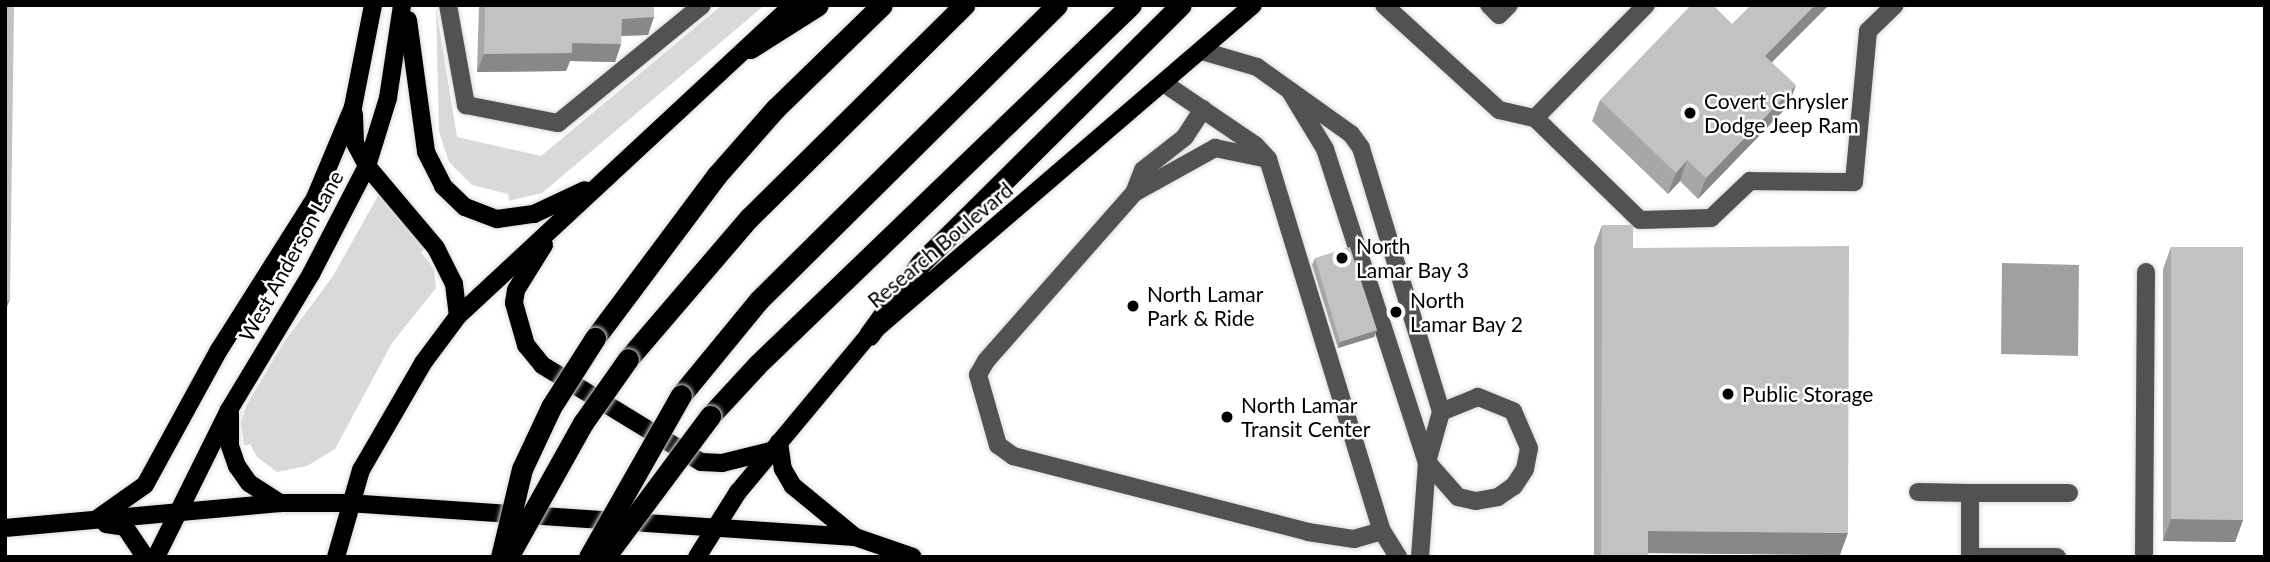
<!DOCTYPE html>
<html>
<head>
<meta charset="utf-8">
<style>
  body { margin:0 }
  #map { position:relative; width:2270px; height:562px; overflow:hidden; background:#fff; font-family:Lato,sans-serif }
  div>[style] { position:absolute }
  .green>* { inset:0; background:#d9d9d9 }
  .water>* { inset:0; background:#a0a0a0 }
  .roads { filter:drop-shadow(0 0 2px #dbdbdb) drop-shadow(0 0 2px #dbdbdb) }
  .minor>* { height:18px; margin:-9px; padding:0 9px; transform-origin:9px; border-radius:9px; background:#525252 }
  .major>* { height:18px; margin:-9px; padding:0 9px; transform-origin:9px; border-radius:9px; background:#000 }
  .highway>* { height:21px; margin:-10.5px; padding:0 10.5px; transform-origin:10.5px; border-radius:10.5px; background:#000 }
  .bridges { filter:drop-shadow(0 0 2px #dbdbdb) drop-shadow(0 0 2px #dbdbdb) }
  .highway-bridge>* { height:21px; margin:-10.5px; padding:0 10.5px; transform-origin:10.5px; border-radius:10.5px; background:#000 }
  .wall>* { inset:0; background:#a7a7a7 }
  .shaded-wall>* { inset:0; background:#888 }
  .building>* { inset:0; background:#c2c2c2 }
  .dots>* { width:19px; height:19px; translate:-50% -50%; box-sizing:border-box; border:4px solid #fff; border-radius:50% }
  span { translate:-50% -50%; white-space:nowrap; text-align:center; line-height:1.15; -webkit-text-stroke:5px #fff; paint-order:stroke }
  .poi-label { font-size:21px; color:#000 }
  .left { translate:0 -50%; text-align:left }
  .street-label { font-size:21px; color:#000 }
  .frame { position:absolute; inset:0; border:7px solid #000; pointer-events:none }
</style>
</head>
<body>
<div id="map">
  <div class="green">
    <i style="clip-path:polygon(722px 5px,765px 5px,542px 193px,509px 201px,508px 194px,472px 185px,449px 162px,439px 132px,436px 8px,457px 137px,541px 156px)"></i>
    <i style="clip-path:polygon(379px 194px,426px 248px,421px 252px,434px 269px,436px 288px,392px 343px,335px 449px,307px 466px,277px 472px,257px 457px,250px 444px,244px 446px,241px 422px,246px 406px,284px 342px,333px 276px)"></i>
  </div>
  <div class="water">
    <i style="clip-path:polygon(2002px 263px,2079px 265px,2078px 356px,2001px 354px)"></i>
  </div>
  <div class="roads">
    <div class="minor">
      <i style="left:448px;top:5px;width:102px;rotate:79.8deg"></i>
      <i style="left:466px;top:105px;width:94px;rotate:11.1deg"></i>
      <i style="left:558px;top:123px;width:186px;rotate:-39.3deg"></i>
      <i style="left:1384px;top:5px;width:156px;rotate:42.4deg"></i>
      <i style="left:1499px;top:110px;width:37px;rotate:13deg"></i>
      <i style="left:1489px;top:5px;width:14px;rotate:45deg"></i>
      <i style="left:1499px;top:15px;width:14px;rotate:-45deg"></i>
      <i style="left:1646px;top:5px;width:158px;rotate:134.5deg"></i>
      <i style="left:1535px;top:118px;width:146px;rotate:44.2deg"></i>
      <i style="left:1640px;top:220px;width:71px;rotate:-1.6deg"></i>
      <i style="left:1711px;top:218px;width:54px;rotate:-43.5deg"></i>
      <i style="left:1750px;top:181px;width:104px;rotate:0.6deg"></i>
      <i style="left:1854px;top:182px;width:152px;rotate:-84.7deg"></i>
      <i style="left:1868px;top:31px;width:37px;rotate:-44deg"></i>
      <i style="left:1202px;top:51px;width:57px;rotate:16.2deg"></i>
      <i style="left:1257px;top:67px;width:115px;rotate:35.5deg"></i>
      <i style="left:1351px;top:134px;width:17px;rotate:54deg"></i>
      <i style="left:1361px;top:148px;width:276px;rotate:73.1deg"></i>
      <i style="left:1441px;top:412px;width:52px;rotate:105.6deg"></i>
      <i style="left:1427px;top:462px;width:95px;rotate:94.2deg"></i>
      <i style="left:1165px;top:84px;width:109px;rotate:34.1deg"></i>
      <i style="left:1255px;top:145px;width:19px;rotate:47deg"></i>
      <i style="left:1268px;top:159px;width:389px;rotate:73deg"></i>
      <i style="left:1382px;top:531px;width:31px;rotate:58deg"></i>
      <i style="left:1290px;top:91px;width:68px;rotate:58.9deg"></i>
      <i style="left:1325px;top:149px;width:329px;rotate:72deg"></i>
      <i style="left:1427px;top:462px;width:47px;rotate:48.5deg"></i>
      <i style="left:1458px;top:497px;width:18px;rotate:13deg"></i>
      <i style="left:1476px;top:501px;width:22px;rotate:-10deg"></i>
      <i style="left:1498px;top:497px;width:19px;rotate:-35deg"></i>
      <i style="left:1514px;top:486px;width:20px;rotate:-57deg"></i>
      <i style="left:1525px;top:469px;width:21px;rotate:-79deg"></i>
      <i style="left:1529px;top:448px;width:40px;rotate:-113.4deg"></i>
      <i style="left:1513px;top:411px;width:38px;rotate:-158deg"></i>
      <i style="left:1478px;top:397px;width:40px;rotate:158deg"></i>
      <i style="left:1203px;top:109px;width:33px;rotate:123deg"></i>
      <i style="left:1185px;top:137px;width:53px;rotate:141.8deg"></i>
      <i style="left:1143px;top:170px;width:25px;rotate:111deg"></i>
      <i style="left:1134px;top:193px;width:224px;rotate:131.4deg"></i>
      <i style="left:986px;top:361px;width:16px;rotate:120deg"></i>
      <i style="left:978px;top:375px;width:73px;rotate:74.1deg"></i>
      <i style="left:998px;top:445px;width:19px;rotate:36deg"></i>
      <i style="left:1013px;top:456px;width:305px;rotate:14.4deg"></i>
      <i style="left:1308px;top:532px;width:47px;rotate:8.7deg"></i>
      <i style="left:1354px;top:539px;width:29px;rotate:-16deg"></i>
      <i style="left:1134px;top:193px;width:93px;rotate:-29.1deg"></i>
      <i style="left:1215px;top:148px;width:54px;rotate:11.7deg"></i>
      <i style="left:1918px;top:492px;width:52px;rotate:1.1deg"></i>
      <i style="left:1970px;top:557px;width:64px;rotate:-90deg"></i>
      <i style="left:1970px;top:493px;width:99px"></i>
      <i style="left:1979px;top:557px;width:78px"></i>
      <i style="left:2144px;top:557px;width:285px;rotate:-89.6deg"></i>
    </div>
    <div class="major">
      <i style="left:408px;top:20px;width:133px;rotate:82.2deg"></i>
      <i style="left:426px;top:152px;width:38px;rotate:63deg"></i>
      <i style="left:443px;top:186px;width:30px;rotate:44deg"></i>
      <i style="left:465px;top:207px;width:34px;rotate:21deg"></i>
      <i style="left:497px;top:219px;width:37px;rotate:-8deg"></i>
      <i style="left:534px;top:214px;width:56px;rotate:-25.2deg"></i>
      <i style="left:354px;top:114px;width:29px;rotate:88deg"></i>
      <i style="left:355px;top:143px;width:26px;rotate:62deg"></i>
      <i style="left:367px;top:166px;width:107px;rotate:49.9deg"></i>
      <i style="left:436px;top:248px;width:40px;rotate:63.4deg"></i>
      <i style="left:454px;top:284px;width:32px;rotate:83deg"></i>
      <i style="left:544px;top:245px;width:53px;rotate:121.9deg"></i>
      <i style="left:516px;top:290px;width:13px;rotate:99deg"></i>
      <i style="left:514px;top:303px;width:44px;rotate:74.1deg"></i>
      <i style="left:526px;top:345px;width:26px;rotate:51deg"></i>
      <i style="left:542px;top:365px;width:186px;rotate:31.4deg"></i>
      <i style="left:701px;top:462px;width:21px;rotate:3deg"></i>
      <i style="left:722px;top:463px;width:50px;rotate:-13.8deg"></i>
      <i style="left:230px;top:414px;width:32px;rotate:90deg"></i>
      <i style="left:230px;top:446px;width:21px;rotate:71deg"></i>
      <i style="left:237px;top:466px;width:21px;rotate:55deg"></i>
      <i style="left:249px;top:483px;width:37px;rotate:33deg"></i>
      <i style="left:779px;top:442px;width:27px;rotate:82deg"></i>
      <i style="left:783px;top:469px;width:20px;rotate:60deg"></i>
      <i style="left:793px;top:486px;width:80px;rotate:39.4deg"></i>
      <i style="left:98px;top:518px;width:57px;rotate:-35.1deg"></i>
      <i style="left:145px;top:485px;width:154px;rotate:-61.3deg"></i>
      <i style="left:219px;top:350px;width:180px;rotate:-57.7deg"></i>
      <i style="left:315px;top:198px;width:99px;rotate:-67.3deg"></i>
      <i style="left:353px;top:107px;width:104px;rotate:-78.9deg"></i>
      <i style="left:106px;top:524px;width:19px;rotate:9deg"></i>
      <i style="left:125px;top:527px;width:36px;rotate:56deg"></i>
      <i style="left:5px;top:528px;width:276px;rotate:-5.2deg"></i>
      <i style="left:280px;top:503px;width:68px"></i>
      <i style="left:348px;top:503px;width:508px;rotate:3.84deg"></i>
      <i style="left:855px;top:537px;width:61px;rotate:19deg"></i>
      <i style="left:156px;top:557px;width:164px;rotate:-63.6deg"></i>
      <i style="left:229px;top:410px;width:159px;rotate:-58.9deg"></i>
      <i style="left:311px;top:274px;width:122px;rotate:-62.6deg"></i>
      <i style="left:367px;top:166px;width:71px;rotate:-72.8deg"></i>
      <i style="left:388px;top:98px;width:94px;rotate:-81.4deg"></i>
      <i style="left:336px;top:557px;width:91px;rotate:-74deg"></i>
      <i style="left:361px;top:470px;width:124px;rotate:-59.9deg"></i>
      <i style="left:423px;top:363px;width:59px;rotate:-53.3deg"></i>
      <i style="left:458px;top:316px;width:457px;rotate:-42.9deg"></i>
      <i style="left:697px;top:557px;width:77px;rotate:-57.8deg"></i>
      <i style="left:738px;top:492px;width:204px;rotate:-50.2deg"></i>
      <i style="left:869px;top:335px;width:506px;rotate:-40.67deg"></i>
    </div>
    <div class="highway">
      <i style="left:750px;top:48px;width:80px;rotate:-32.3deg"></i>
      <i style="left:869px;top:335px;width:89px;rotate:-54.2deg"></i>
      <i style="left:921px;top:263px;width:366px;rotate:-44.8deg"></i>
      <i style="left:595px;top:338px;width:204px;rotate:-53.2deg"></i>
      <i style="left:717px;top:175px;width:88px;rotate:-48.7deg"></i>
      <i style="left:775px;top:109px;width:149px;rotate:-44.2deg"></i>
      <i style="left:628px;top:359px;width:186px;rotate:-49.4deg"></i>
      <i style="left:749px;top:218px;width:303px;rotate:-44.7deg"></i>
      <i style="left:681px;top:395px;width:123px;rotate:-50.6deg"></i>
      <i style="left:759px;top:300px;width:419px;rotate:-44.7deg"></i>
      <i style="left:710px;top:416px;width:69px;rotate:-47.3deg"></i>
      <i style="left:757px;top:365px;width:519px;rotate:-43.91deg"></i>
    </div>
  </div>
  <div class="bridges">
    <div class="highway-bridge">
      <i style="left:501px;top:557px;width:90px;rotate:-76.6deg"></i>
      <i style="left:522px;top:469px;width:68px;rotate:-64.9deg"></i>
      <i style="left:551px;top:407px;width:82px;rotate:-57.5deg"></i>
      <i style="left:508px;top:557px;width:154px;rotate:-60.8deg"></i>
      <i style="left:583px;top:423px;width:78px;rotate:-54.9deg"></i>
      <i style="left:589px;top:557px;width:186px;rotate:-60.4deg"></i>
      <i style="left:605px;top:557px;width:176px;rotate:-53.3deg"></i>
    </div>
  </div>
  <div class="wall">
    <i style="clip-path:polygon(479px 5px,654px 5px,648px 35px,621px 36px,621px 44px,615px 62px,570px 61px,566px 71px,477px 72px)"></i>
    <i style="clip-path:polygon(1829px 5px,1772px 62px,1788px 106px,1698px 199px,1680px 181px,1668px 194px,1592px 121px,1600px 100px,1732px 24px)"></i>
    <i style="clip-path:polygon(1602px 225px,1633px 248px,1840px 555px,1648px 553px,1648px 557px,1594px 557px,1594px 247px)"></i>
    <i style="clip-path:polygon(2171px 247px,2243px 520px,2235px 542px,2163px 541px,2163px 269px)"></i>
    <i style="clip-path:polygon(1315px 258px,1377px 330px,1374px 337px,1338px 348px,1312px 265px)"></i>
  </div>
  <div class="shaded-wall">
    <i style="clip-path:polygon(1815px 5px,1829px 5px,1757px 77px,1765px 56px)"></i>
    <i style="clip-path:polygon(654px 17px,648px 35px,616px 36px,622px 19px)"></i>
    <i style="clip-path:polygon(572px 43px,621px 44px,615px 62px,570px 61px,566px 71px,477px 72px,484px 54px)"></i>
    <i style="clip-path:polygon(1796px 85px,1788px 106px,1698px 199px,1706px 178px)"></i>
    <i style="clip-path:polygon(1687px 160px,1680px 181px,1668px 194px,1676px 173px)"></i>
    <i style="clip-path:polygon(10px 299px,5px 312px,5px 303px)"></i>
    <i style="clip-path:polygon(1377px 330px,1374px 337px,1338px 348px,1340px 342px)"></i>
    <i style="clip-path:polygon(2171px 519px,2243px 520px,2235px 542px,2163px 541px)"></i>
    <i style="clip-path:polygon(1648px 531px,1848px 533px,1840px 555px,1640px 553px)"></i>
  </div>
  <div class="building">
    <i style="clip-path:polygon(5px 5px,14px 5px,10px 299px,5px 303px)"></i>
    <i style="clip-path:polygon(485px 5px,654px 5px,654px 17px,622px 19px,621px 44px,572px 43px,572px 53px,484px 54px)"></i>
    <i style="clip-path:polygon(1691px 5px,1713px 5px,1732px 24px,1751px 5px,1815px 5px,1765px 56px,1796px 85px,1706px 178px,1687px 160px,1676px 173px,1600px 100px)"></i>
    <i style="clip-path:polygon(1602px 225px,1633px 225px,1633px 248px,1849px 246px,1848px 533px,1648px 531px,1648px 557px,1601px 557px)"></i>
    <i style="clip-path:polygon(1350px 247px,1377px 330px,1340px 342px,1315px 258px)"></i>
    <i style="clip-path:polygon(2171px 247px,2243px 247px,2243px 520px,2171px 519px)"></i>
  </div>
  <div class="dots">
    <i style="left:1690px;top:113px;background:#000"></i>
    <i style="left:1342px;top:258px;background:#000"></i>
    <i style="left:1133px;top:306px;background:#000"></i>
    <i style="left:1396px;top:312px;background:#000"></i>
    <i style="left:1728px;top:394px;background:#000"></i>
    <i style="left:1227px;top:417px;background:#000"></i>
  </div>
  <div class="poi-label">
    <span class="left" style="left:1704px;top:113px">Covert Chrysler<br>Dodge Jeep Ram</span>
    <span class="left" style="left:1356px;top:258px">North<br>Lamar Bay 3</span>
    <span class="left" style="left:1147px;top:306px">North Lamar<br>Park &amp; Ride</span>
    <span class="left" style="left:1410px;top:312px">North<br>Lamar Bay 2</span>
    <span class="left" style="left:1742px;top:394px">Public Storage</span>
    <span class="left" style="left:1241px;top:417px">North Lamar<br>Transit Center</span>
  </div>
  <div class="street-label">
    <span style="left:940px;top:245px;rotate:-40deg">Research Boulevard</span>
    <span style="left:291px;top:256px;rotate:-61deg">West Anderson Lane</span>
  </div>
  <div class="frame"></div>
</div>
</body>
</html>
